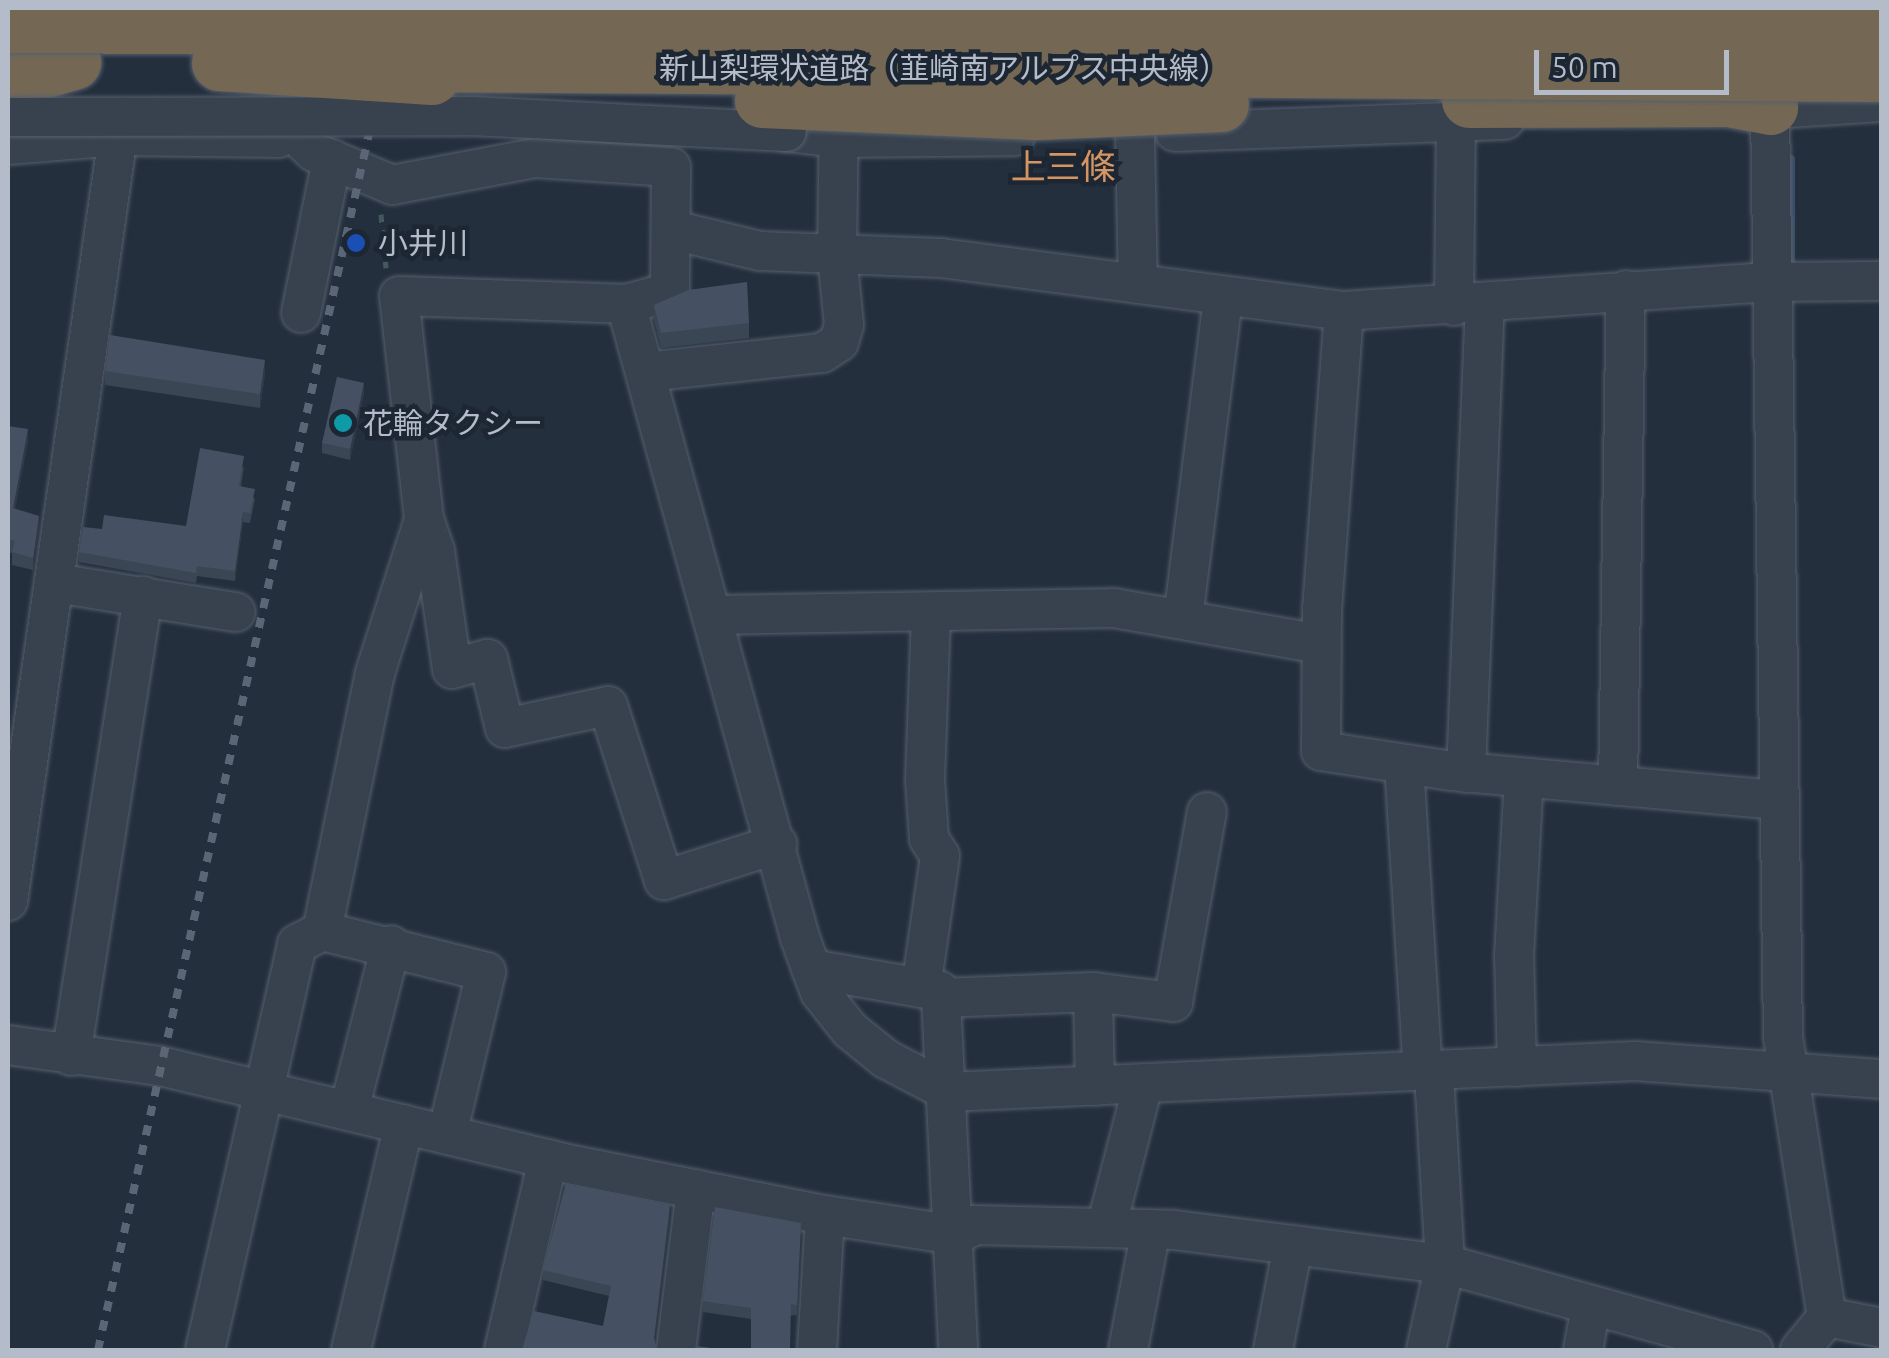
<!DOCTYPE html>
<html>
<head>
<meta charset="utf-8">
<style>
  body { margin:0 }
  #map { position:relative; width:1889px; height:1358px; overflow:hidden; background:#242f3e; font-family:Ubuntu,"Noto Sans JP",sans-serif }
  div>[style] { position:absolute }
  .stream>* { height:8px; margin:-4px; padding:0 4px; transform-origin:4px; border-radius:4px; background:#394c67 }
  .path>* { height:5px; margin-top:-2.5px; transform-origin:0; background:repeating-linear-gradient(90deg,#44595c 0 8px,transparent 0 16px) }
  .roads { filter:drop-shadow(0 0 2px #565f6c) drop-shadow(0 0 2px #565f6c) }
  .minor>* { height:38px; margin:-19px; padding:0 19px; transform-origin:19px; border-radius:19px; background:#38414e }
  .highway>* { height:55px; margin:-27.5px; padding:0 27.5px; transform-origin:27.5px; border-radius:27.5px; background:#746855 }
  .rail>* { height:8px; margin-top:-4px; transform-origin:0; background:repeating-linear-gradient(90deg,#5a6575 0 10px,transparent 0 20px) }
  .bridges { filter:drop-shadow(0 0 2px #565f6c) drop-shadow(0 0 2px #565f6c) }
  .minor-bridge>* { height:38px; margin:-19px; padding:0 19px; transform-origin:19px; border-radius:19px; background:#38414e }
  .highway-bridge>* { height:55px; margin:-27.5px; padding:0 27.5px; transform-origin:27.5px; border-radius:27.5px; background:#746855 }
  .wall>* { inset:0; background:#3b4654 }
  .shaded-wall>* { inset:0; background:#303945 }
  .building>* { inset:0; background:#455162 }
  .dots>* { width:28px; height:28px; translate:-50% -50%; box-sizing:border-box; border:5px solid #1d2633; border-radius:50% }
  span { translate:-50% -50%; white-space:nowrap; text-align:center; line-height:1.15; -webkit-text-stroke:9px #1d2633; paint-order:stroke }
  .street-label { font-size:30px; color:#b4bcc9 }
  .poi-label { font-size:30px; color:#b4bcc9 }
  .left { translate:0 -50%; text-align:left }
  .quarter-label { font-size:35px; color:#d59563 }
  .frame { position:absolute; inset:0; border:10px solid #b4bcc9; pointer-events:none }
  .scale { position:absolute; left:1534px; top:50px; width:195px; height:45px; box-sizing:border-box; border:5px solid #b4bcc9; border-top:0; padding-left:12px; font-size:30px; line-height:35px; white-space:nowrap; color:#b4bcc9; -webkit-text-stroke:8px #1d2633; paint-order:stroke }
</style>
</head>
<body>
<div id="map">
  <div class="stream">
    <i style="left:1791px;top:159px;width:111px;rotate:90deg"></i>
  </div>
  <div class="path">
    <i style="left:381px;top:214px;width:54px;rotate:84.7deg"></i>
  </div>
  <div class="roads">
    <div class="minor">
      <i style="left:1770px;top:107px;width:930px;rotate:89.2deg"></i>
      <i style="left:1783px;top:1037px;width:283px;rotate:81.1deg"></i>
      <i style="left:1827px;top:1317px;width:43px;rotate:129.3deg"></i>
      <i style="left:1744px;top:111px;width:138px;rotate:-3.7deg"></i>
      <i style="left:290px;top:129px;width:33px;rotate:44deg"></i>
      <i style="left:314px;top:152px;width:85px;rotate:22.9deg"></i>
      <i style="left:392px;top:185px;width:146px;rotate:-10.7deg"></i>
      <i style="left:535px;top:158px;width:136px;rotate:3.8deg"></i>
      <i style="left:671px;top:167px;width:125px;rotate:90.5deg"></i>
      <i style="left:670px;top:292px;width:46px;rotate:164.7deg"></i>
      <i style="left:626px;top:304px;width:657px;rotate:74.65deg"></i>
      <i style="left:800px;top:938px;width:58px;rotate:69.7deg"></i>
      <i style="left:820px;top:992px;width:48px;rotate:51.7deg"></i>
      <i style="left:850px;top:1030px;width:46px;rotate:38.9deg"></i>
      <i style="left:886px;top:1059px;width:71px;rotate:27.6deg"></i>
      <i style="left:949px;top:1092px;width:687px;rotate:-2.59deg"></i>
      <i style="left:1635px;top:1061px;width:248px;rotate:4.2deg"></i>
      <i style="left:787px;top:132px;width:51px;rotate:6.7deg"></i>
      <i style="left:838px;top:138px;width:177px;rotate:-0.6deg"></i>
      <i style="left:1175px;top:132px;width:330px;rotate:-2.1deg"></i>
      <i style="left:1135px;top:134px;width:150px;rotate:88.9deg"></i>
      <i style="left:8px;top:145px;width:110px;rotate:-4.7deg"></i>
      <i style="left:118px;top:136px;width:160px;rotate:0.7deg"></i>
      <i style="left:278px;top:138px;width:15px;rotate:-37deg"></i>
      <i style="left:290px;top:129px;width:22px;rotate:-82deg"></i>
      <i style="left:673px;top:230px;width:89px;rotate:13.6deg"></i>
      <i style="left:760px;top:251px;width:181px;rotate:2.2deg"></i>
      <i style="left:941px;top:258px;width:406px;rotate:7.5deg"></i>
      <i style="left:1344px;top:311px;width:426px;rotate:-3.9deg"></i>
      <i style="left:1769px;top:282px;width:113px;rotate:-0.5deg"></i>
      <i style="left:1454px;top:306px;width:184px;rotate:-89.4deg"></i>
      <i style="left:1344px;top:311px;width:298px;rotate:94.2deg"></i>
      <i style="left:1322px;top:608px;width:143px;rotate:90.4deg"></i>
      <i style="left:1321px;top:751px;width:133px;rotate:8.7deg"></i>
      <i style="left:1452px;top:771px;width:325px;rotate:5.1deg"></i>
      <i style="left:301px;top:313px;width:157px;rotate:-78.6deg"></i>
      <i style="left:646px;top:372px;width:177px;rotate:-6.2deg"></i>
      <i style="left:822px;top:353px;width:20px;rotate:-33deg"></i>
      <i style="left:839px;top:342px;width:18px;rotate:-74deg"></i>
      <i style="left:844px;top:325px;width:70px;rotate:-95.7deg"></i>
      <i style="left:837px;top:255px;width:140px;rotate:-89.2deg"></i>
      <i style="left:424px;top:519px;width:34px;rotate:71deg"></i>
      <i style="left:435px;top:551px;width:119px;rotate:81.8deg"></i>
      <i style="left:452px;top:669px;width:37px;rotate:-16deg"></i>
      <i style="left:488px;top:659px;width:71px;rotate:76.2deg"></i>
      <i style="left:505px;top:728px;width:105px;rotate:-12.1deg"></i>
      <i style="left:608px;top:706px;width:183px;rotate:72.2deg"></i>
      <i style="left:664px;top:880px;width:119px;rotate:-17.7deg"></i>
      <i style="left:56px;top:583px;width:182px;rotate:9.2deg"></i>
      <i style="left:715px;top:615px;width:399px;rotate:-1deg"></i>
      <i style="left:1114px;top:608px;width:209px;rotate:9.9deg"></i>
      <i style="left:931px;top:615px;width:165px;rotate:92.1deg"></i>
      <i style="left:925px;top:780px;width:59px;rotate:86.1deg"></i>
      <i style="left:929px;top:839px;width:20px;rotate:57deg"></i>
      <i style="left:940px;top:856px;width:133px;rotate:98.2deg"></i>
      <i style="left:921px;top:988px;width:19px;rotate:9deg"></i>
      <i style="left:940px;top:991px;width:7px;rotate:82deg"></i>
      <i style="left:941px;top:998px;width:352px;rotate:87.2deg"></i>
      <i style="left:1183px;top:619px;width:325px;rotate:-82.9deg"></i>
      <i style="left:1404px;top:764px;width:308px;rotate:86.5deg"></i>
      <i style="left:1466px;top:773px;width:469px;rotate:-87.7deg"></i>
      <i style="left:1618px;top:786px;width:496px;rotate:-89.1deg"></i>
      <i style="left:8px;top:901px;width:773px;rotate:-81.82deg"></i>
      <i style="left:322px;top:931px;width:169px;rotate:14deg"></i>
      <i style="left:486px;top:972px;width:167px;rotate:103.5deg"></i>
      <i style="left:811px;top:969px;width:112px;rotate:9.8deg"></i>
      <i style="left:1093px;top:992px;width:81px;rotate:7.1deg"></i>
      <i style="left:1173px;top:1002px;width:193px;rotate:-79.9deg"></i>
      <i style="left:941px;top:998px;width:152px;rotate:-2.3deg"></i>
      <i style="left:1093px;top:992px;width:94px;rotate:88.8deg"></i>
      <i style="left:8px;top:1045px;width:153px;rotate:7.9deg"></i>
      <i style="left:160px;top:1066px;width:410px;rotate:13.5deg"></i>
      <i style="left:559px;top:1162px;width:271px;rotate:11.3deg"></i>
      <i style="left:825px;top:1215px;width:133px;rotate:8.7deg"></i>
      <i style="left:956px;top:1235px;width:21px;rotate:-28deg"></i>
      <i style="left:975px;top:1225px;width:199px;rotate:1.4deg"></i>
      <i style="left:1174px;top:1230px;width:273px;rotate:7.2deg"></i>
      <i style="left:1445px;top:1264px;width:320px;rotate:15.6deg"></i>
      <i style="left:71px;top:1056px;width:466px;rotate:-81.1deg"></i>
      <i style="left:1517px;top:1067px;width:111px;rotate:-91.5deg"></i>
      <i style="left:1514px;top:956px;width:178px;rotate:-86.8deg"></i>
      <i style="left:349px;top:1110px;width:170px;rotate:-75.7deg"></i>
      <i style="left:1106px;top:1228px;width:148px;rotate:-75.5deg"></i>
      <i style="left:1827px;top:1317px;width:56px;rotate:11.3deg"></i>
      <i style="left:205px;top:1350px;width:416px;rotate:-77.2deg"></i>
      <i style="left:297px;top:944px;width:28px;rotate:-27deg"></i>
      <i style="left:322px;top:931px;width:263px;rotate:-78.4deg"></i>
      <i style="left:375px;top:673px;width:162px;rotate:-72.3deg"></i>
      <i style="left:424px;top:519px;width:224px;rotate:-96.4deg"></i>
      <i style="left:399px;top:296px;width:227px;rotate:2deg"></i>
      <i style="left:351px;top:1350px;width:232px;rotate:-76.8deg"></i>
      <i style="left:504px;top:1350px;width:196px;rotate:-77deg"></i>
      <i style="left:676px;top:1350px;width:162px;rotate:-82.9deg"></i>
      <i style="left:817px;top:1350px;width:135px;rotate:-86.6deg"></i>
      <i style="left:1128px;top:1350px;width:123px;rotate:-79.2deg"></i>
      <i style="left:1273px;top:1350px;width:107px;rotate:-79.2deg"></i>
      <i style="left:1426px;top:1350px;width:88px;rotate:-77.5deg"></i>
      <i style="left:1445px;top:1264px;width:193px;rotate:-93.3deg"></i>
      <i style="left:1583px;top:1350px;width:44px;rotate:-79.5deg"></i>
    </div>
    <div class="highway">
      <i style="left:8px;top:81px;width:68px;rotate:-16.3deg"></i>
      <i style="left:1469px;top:100px;width:260px;rotate:-0.2deg"></i>
      <i style="left:1729px;top:99px;width:42px;rotate:11deg"></i>
    </div>
  </div>
  <div class="rail">
    <i style="left:98px;top:1350px;width:1375px;rotate:-77.44deg"></i>
  </div>
  <div class="bridges">
    <div class="minor-bridge">
      <i style="left:8px;top:117px;width:464px;rotate:-0.1deg"></i>
      <i style="left:472px;top:116px;width:315px;rotate:2.9deg"></i>
    </div>
    <div class="highway-bridge">
      <i style="left:8px;top:25px;width:1874px;rotate:0.31deg"></i>
      <i style="left:219px;top:63px;width:213px;rotate:3.8deg"></i>
      <i style="left:395px;top:64px;width:1487px;rotate:0.39deg"></i>
      <i style="left:762px;top:100px;width:275px;rotate:2.5deg"></i>
      <i style="left:1037px;top:112px;width:184px;rotate:-2.5deg"></i>
    </div>
  </div>
  <div class="wall">
    <i style="clip-path:polygon(654px 305px,749px 323px,749px 338px,661px 348px,654px 320px)"></i>
    <i style="clip-path:polygon(105px 371px,265px 374px,260px 408px,105px 385px)"></i>
    <i style="clip-path:polygon(364px 393px,350px 460px,322px 453px,322px 443px)"></i>
    <i style="clip-path:polygon(8px 426px,28px 441px,15px 509px,39px 528px,33px 570px,12px 565px,12px 553px,8px 552px)"></i>
    <i style="clip-path:polygon(244px 466px,241px 486px,255px 499px,250px 523px,243px 522px,235px 581px,197px 576px,196px 583px,79px 562px,79px 552px,102px 529px,186px 526px)"></i>
    <i style="clip-path:polygon(670px 1215px,654px 1342px,603px 1326px,609px 1296px,543px 1280px,543px 1270px)"></i>
    <i style="clip-path:polygon(801px 1223px,797px 1315px,751px 1319px,703px 1312px,703px 1301px)"></i>
  </div>
  <div class="shaded-wall">
    <i style="clip-path:polygon(265px 360px,265px 374px,260px 408px,260px 394px)"></i>
    <i style="clip-path:polygon(364px 383px,364px 393px,350px 460px,350px 449px)"></i>
    <i style="clip-path:polygon(28px 429px,28px 441px,13px 521px,13px 508px)"></i>
    <i style="clip-path:polygon(243px 512px,243px 522px,235px 581px,235px 571px)"></i>
    <i style="clip-path:polygon(39px 516px,39px 528px,33px 570px,33px 558px)"></i>
    <i style="clip-path:polygon(670px 1205px,670px 1215px,654px 1348px,654px 1338px)"></i>
  </div>
  <div class="building">
    <i style="clip-path:polygon(747px 282px,749px 323px,661px 333px,654px 305px,688px 290px)"></i>
    <i style="clip-path:polygon(110px 335px,265px 360px,260px 394px,105px 371px)"></i>
    <i style="clip-path:polygon(337px 377px,364px 383px,350px 449px,322px 443px)"></i>
    <i style="clip-path:polygon(8px 426px,28px 429px,13px 508px,39px 516px,33px 558px,12px 552px,15px 541px,8px 539px)"></i>
    <i style="clip-path:polygon(200px 448px,244px 456px,239px 486px,255px 489px,250px 513px,243px 512px,235px 571px,197px 566px,196px 573px,79px 552px,83px 527px,102px 529px,104px 515px,186px 526px)"></i>
    <i style="clip-path:polygon(566px 1183px,670px 1205px,654px 1338px,657px 1350px,522px 1350px,534px 1311px,603px 1326px,611px 1286px,543px 1270px)"></i>
    <i style="clip-path:polygon(715px 1207px,801px 1223px,797px 1305px,791px 1304px,790px 1350px,751px 1350px,751px 1308px,703px 1301px)"></i>
    <i style="clip-path:polygon(697px 1346px,725px 1350px,693px 1350px)"></i>
  </div>
  <div class="dots">
    <i style="left:356px;top:243px;background:#1a4fb4"></i>
    <i style="left:343px;top:423px;background:#0f9aa8"></i>
  </div>
  <div class="street-label">
    <span style="left:944px;top:68px">新山梨環状道路（韮崎南アルプス中央線）</span>
  </div>
  <div class="poi-label">
    <span class="left" style="left:378px;top:243px">小井川</span>
    <span class="left" style="left:363px;top:423px">花輪タクシー</span>
  </div>
  <div class="quarter-label">
    <span style="left:1063px;top:166px">上三條</span>
  </div>
  <div class="frame"></div>
  <div class="scale">50 m</div>
</div>
</body>
</html>
